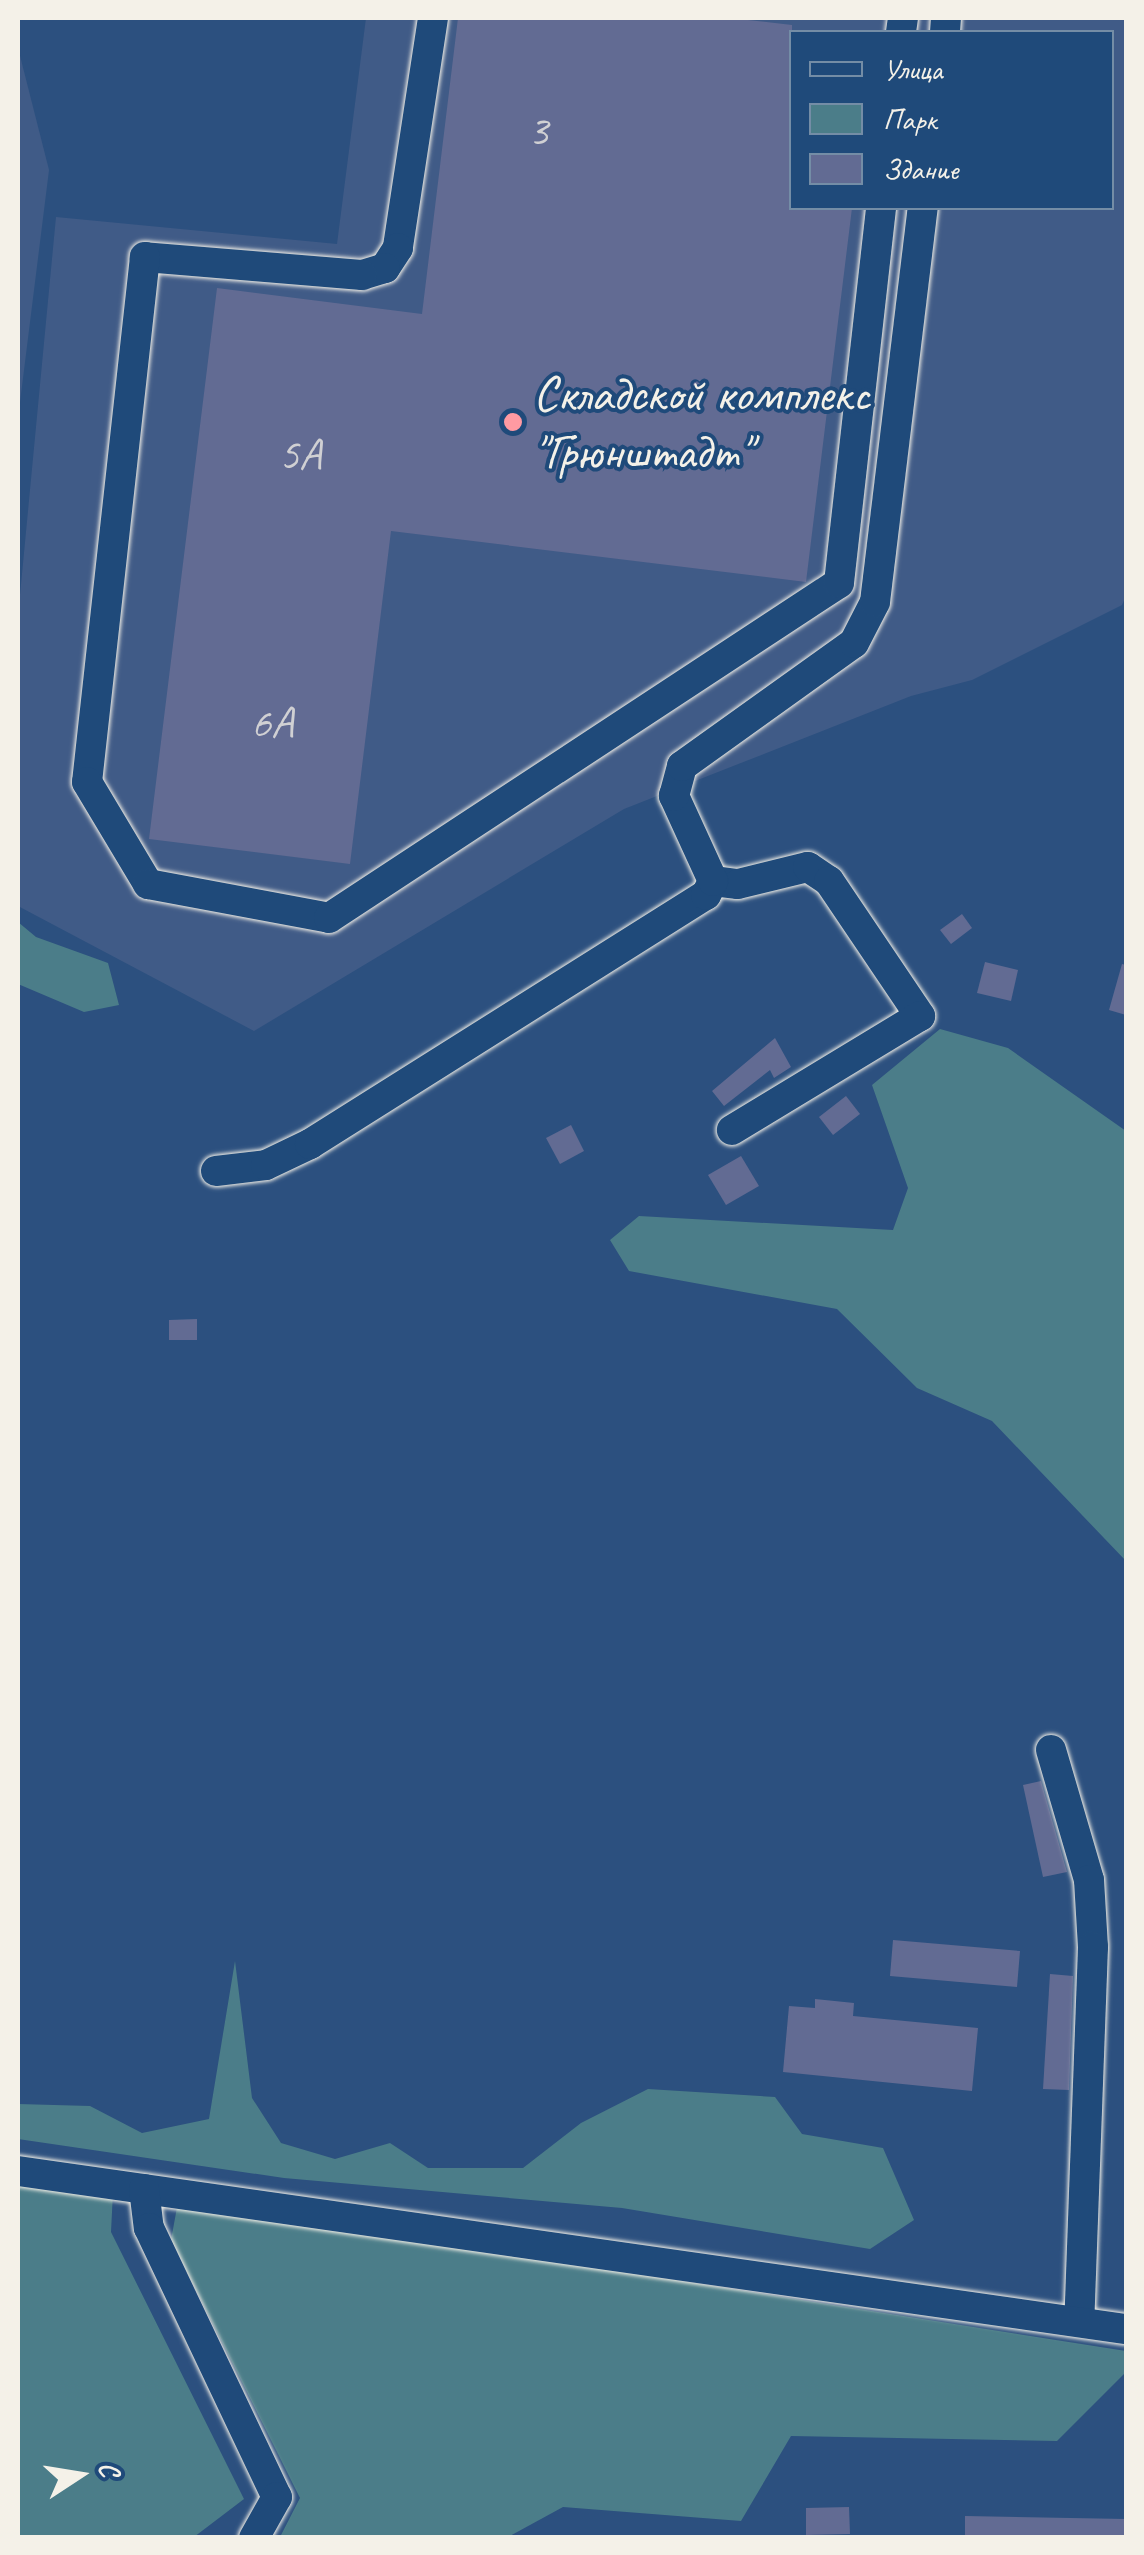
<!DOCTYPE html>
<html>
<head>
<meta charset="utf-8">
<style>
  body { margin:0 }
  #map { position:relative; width:1144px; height:2555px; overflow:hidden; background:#2c507f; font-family:Caveat,sans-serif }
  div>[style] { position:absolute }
  .built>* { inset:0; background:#405b87 }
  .green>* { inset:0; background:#4b7d89 }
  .building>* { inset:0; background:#626b93 }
  .roads { filter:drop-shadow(0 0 2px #f4f1e8) drop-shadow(0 0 2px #f4f1e8) }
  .minor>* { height:30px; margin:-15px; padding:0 15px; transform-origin:15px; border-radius:15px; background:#1f4a7a }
  .dots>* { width:28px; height:28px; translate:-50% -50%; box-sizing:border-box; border:5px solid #1f4a7a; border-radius:50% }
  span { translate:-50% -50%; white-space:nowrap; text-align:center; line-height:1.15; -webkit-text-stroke:8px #1f4a7a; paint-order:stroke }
  .number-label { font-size:45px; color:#d0d0d3 }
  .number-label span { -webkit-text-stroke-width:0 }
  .poi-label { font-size:50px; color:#f4f1e8 }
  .left { translate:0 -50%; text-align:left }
  .frame { position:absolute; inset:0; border:20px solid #f4f1e8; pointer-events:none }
  .legend { position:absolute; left:789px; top:30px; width:325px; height:180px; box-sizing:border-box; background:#1f4a7a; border:2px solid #748da6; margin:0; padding:12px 18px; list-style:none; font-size:30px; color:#f4f1e8 }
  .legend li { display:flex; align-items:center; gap:20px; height:50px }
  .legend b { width:50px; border:2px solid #748da6 }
  .north { position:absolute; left:30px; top:2425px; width:100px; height:100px; -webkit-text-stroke:8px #1f4a7a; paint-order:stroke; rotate:78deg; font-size:28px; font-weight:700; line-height:40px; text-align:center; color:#f4f1e8 }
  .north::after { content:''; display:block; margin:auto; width:35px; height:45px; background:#f4f1e8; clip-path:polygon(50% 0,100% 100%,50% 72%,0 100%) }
</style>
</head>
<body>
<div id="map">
  <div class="built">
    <i style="clip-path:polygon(evenodd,366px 18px,1126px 18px,1126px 596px,1122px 605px,972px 680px,911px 696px,624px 809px,254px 1031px,18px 906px,18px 616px,56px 217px,337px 244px,366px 18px,792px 32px,1112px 32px,1112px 208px,792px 208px,792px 32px)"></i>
    <i style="clip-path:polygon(18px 48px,49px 170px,18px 418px)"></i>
  </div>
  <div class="green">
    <i style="clip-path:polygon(18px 922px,36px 937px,108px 963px,119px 1005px,84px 1012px,18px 984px)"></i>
    <i style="clip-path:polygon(940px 1029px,1008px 1048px,1126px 1131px,1126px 1561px,992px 1421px,917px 1388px,837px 1309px,629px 1271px,610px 1240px,639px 1216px,893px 1230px,908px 1188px,872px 1085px)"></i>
    <i style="clip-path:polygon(235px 1961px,252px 2098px,281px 2143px,335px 2159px,390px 2143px,428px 2168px,523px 2168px,581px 2123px,648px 2089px,775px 2097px,802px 2134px,883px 2148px,914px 2220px,870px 2249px,622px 2208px,284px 2178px,18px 2139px,18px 2104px,90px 2106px,142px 2133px,209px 2119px)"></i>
    <i style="clip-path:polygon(18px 2178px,113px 2192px,111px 2232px,244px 2499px,194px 2537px,18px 2538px)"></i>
    <i style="clip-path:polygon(178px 2202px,1126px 2351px,1126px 2372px,1057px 2441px,791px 2436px,741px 2521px,563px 2507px,508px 2537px,280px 2537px,300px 2498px,171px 2240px)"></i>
  </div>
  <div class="building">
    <i style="clip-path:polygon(458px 18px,730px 18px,792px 25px,792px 208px,852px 208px,806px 582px,391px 531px,350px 864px,149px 839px,217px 288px,422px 314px)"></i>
    <i style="clip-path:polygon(962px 914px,972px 928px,951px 944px,940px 930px)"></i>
    <i style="clip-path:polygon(985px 962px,1018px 970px,1011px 1001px,977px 993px)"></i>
    <i style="clip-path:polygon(1122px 964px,1126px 965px,1126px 1015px,1109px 1010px)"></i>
    <i style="clip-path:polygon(775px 1038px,791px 1067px,774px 1078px,770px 1070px,724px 1106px,712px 1091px)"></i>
    <i style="clip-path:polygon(846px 1096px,860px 1114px,833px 1135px,819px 1117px)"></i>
    <i style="clip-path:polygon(571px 1125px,584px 1151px,560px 1164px,546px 1138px)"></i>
    <i style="clip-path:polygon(741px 1156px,759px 1186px,726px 1205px,708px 1175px)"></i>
    <i style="clip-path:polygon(197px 1319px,197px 1340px,169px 1340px,169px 1320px)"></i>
    <i style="clip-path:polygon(1041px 1781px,1067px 1872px,1043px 1877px,1023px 1785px)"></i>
    <i style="clip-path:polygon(893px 1940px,1020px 1951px,1017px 1987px,890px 1976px)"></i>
    <i style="clip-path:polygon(1050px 1974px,1073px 1976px,1069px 2090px,1043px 2089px)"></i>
    <i style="clip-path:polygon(815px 1999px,854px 2003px,853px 2016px,978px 2028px,972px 2091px,783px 2072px,789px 2006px,815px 2008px)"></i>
    <i style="clip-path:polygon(849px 2507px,850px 2534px,806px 2535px,806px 2508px)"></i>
    <i style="clip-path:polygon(965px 2516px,1126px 2519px,1126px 2538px,965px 2538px)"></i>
  </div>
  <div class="roads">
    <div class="minor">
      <i style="left:433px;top:18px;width:233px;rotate:98.7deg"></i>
      <i style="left:398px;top:248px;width:24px;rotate:123deg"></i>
      <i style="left:385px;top:268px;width:24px;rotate:163deg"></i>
      <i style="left:362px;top:275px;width:218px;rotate:-175.3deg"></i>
      <i style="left:145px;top:257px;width:528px;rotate:96.3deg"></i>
      <i style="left:87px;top:782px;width:119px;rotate:59.1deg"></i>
      <i style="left:148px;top:884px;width:184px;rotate:10.6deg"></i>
      <i style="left:329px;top:918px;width:610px;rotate:-33.3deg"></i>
      <i style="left:839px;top:583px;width:377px;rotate:-83.6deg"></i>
      <i style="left:901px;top:32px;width:14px;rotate:-82deg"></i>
      <i style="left:945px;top:32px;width:14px;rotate:-86deg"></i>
      <i style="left:713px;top:881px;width:25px;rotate:7deg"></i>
      <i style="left:738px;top:884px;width:72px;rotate:-13.7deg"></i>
      <i style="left:808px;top:867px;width:25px;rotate:34deg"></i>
      <i style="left:829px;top:881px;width:163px;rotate:56deg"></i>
      <i style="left:920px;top:1016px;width:220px;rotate:148.8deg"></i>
      <i style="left:216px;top:1171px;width:50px;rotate:-6.8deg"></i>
      <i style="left:266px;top:1165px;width:49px;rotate:-25.5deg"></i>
      <i style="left:310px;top:1144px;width:468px;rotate:-32.2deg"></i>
      <i style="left:706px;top:895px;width:16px;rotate:-63deg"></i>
      <i style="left:713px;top:881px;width:94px;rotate:-114.6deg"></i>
      <i style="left:674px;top:796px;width:31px;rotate:-75deg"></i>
      <i style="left:682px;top:766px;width:211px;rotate:-35.6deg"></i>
      <i style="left:854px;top:643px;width:46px;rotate:-62.9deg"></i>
      <i style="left:875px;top:602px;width:397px;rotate:-83.1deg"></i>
      <i style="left:1051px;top:1750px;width:135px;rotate:73.7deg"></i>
      <i style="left:1089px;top:1880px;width:67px;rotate:86.6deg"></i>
      <i style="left:1093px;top:1947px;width:374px;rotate:92.1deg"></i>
      <i style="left:18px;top:2171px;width:1119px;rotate:8.12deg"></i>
      <i style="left:144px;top:2189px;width:39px;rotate:83deg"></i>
      <i style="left:149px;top:2228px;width:298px;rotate:64.6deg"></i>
      <i style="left:277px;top:2497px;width:47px;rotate:119.3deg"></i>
    </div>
  </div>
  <div class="dots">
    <i style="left:513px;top:422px;background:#ff9aa2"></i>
  </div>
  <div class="number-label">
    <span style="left:538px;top:131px">3</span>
    <span style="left:300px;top:455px">5А</span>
    <span style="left:272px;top:723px">6А</span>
  </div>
  <div class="poi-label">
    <span class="left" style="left:533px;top:422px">Складской комплекс<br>"Грюнштадт"</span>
  </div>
  <div class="frame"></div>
  <ul class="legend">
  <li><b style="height:12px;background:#1f4a7a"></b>Улица</li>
  <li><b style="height:28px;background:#4b7d89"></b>Парк</li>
  <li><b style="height:28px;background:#626b93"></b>Здание</li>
  </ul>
  <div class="north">С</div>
</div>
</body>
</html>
